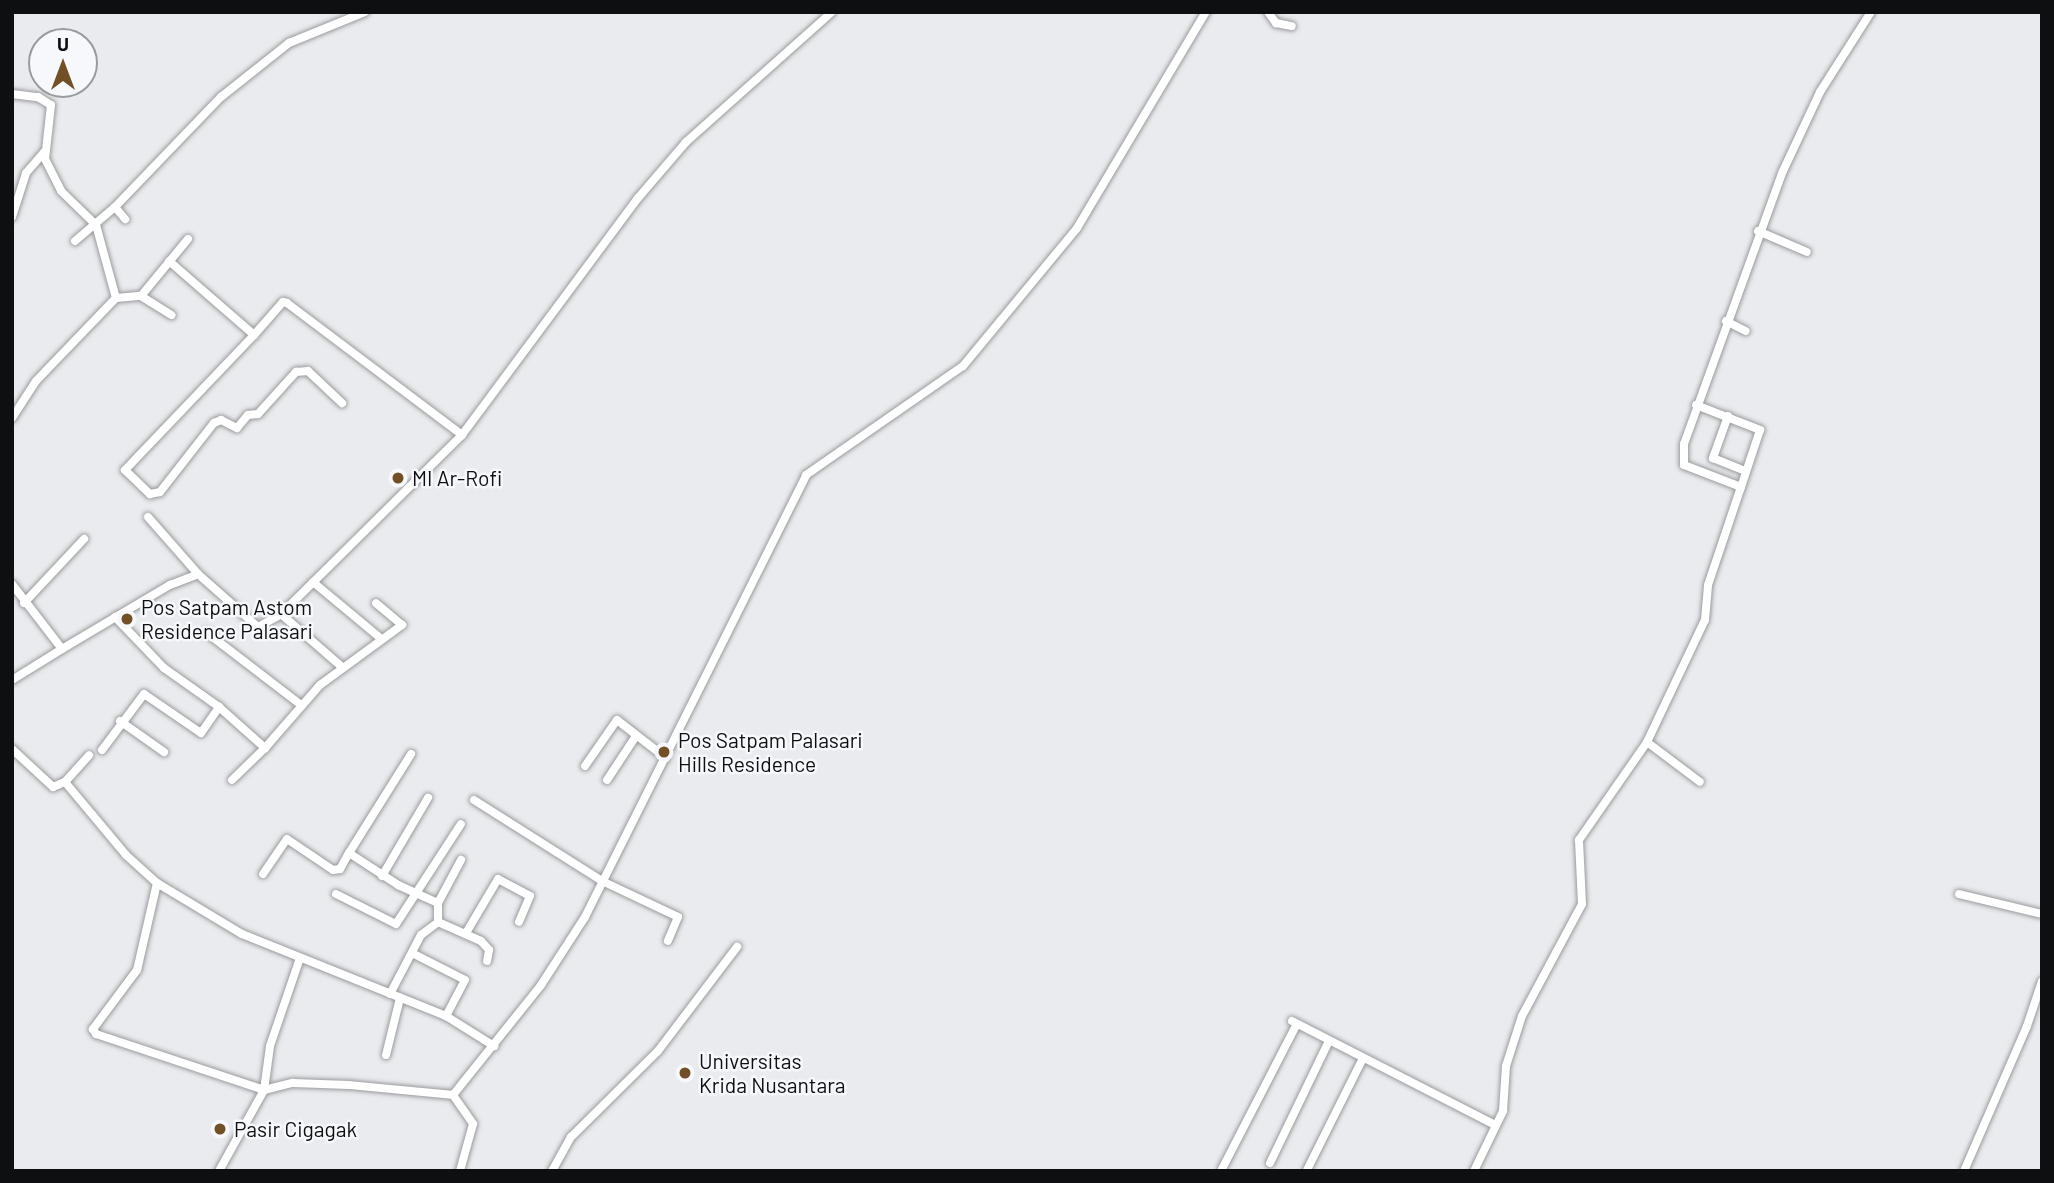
<!DOCTYPE html>
<html>
<head>
<meta charset="utf-8">
<style>
  body { margin:0 }
  #map { position:relative; width:2054px; height:1183px; overflow:hidden; background:#eaebee; font-family:Barlow,sans-serif }
  div>[style] { position:absolute }
  .roads { filter:drop-shadow(0 0 2px #9a9b9e) drop-shadow(0 0 2px #9a9b9e) }
  .minor>* { height:8px; margin:-4px; padding:0 4px; transform-origin:4px; border-radius:4px; background:#fff }
  .dots>* { width:19px; height:19px; translate:-50% -50%; box-sizing:border-box; border:4px solid #f7f8fc; border-radius:50% }
  span { translate:-50% -50%; white-space:nowrap; text-align:center; line-height:1.15; -webkit-text-stroke:5px #f7f8fc; paint-order:stroke }
  .poi-label { font-size:21px; color:#0e0f10 }
  .left { translate:0 -50%; text-align:left }
  .frame { position:absolute; inset:0; border:14px solid #0e0f10; pointer-events:none }
  .north { position:absolute; left:28px; top:28px; width:70px; height:70px; box-sizing:border-box; background:#f7f8fc; border:2px solid #9a9b9e; border-radius:50%; rotate:0deg; font-size:19px; font-weight:700; line-height:28px; text-align:center; color:#0e0f10 }
  .north::after { content:''; display:block; margin:auto; width:24px; height:32px; background:#714f27; clip-path:polygon(50% 0,100% 100%,50% 72%,0 100%) }
</style>
</head>
<body>
<div id="map">
  <div class="roads">
    <div class="minor">
      <i style="left:1268px;top:12px;width:14px;rotate:54deg"></i>
      <i style="left:1276px;top:23px;width:16px;rotate:11deg"></i>
      <i style="left:12px;top:94px;width:26px;rotate:7deg"></i>
      <i style="left:38px;top:97px;width:15px;rotate:32deg"></i>
      <i style="left:51px;top:105px;width:54px;rotate:96.3deg"></i>
      <i style="left:45px;top:159px;width:36px;rotate:63deg"></i>
      <i style="left:61px;top:191px;width:49px;rotate:44.2deg"></i>
      <i style="left:96px;top:225px;width:76px;rotate:74.7deg"></i>
      <i style="left:115px;top:207px;width:16px;rotate:50deg"></i>
      <i style="left:12px;top:217px;width:46px;rotate:-72.3deg"></i>
      <i style="left:26px;top:173px;width:28px;rotate:-49deg"></i>
      <i style="left:1758px;top:231px;width:53px;rotate:23.2deg"></i>
      <i style="left:75px;top:241px;width:52px;rotate:-40.4deg"></i>
      <i style="left:115px;top:207px;width:153px;rotate:-46.1deg"></i>
      <i style="left:221px;top:97px;width:87px;rotate:-38.5deg"></i>
      <i style="left:289px;top:43px;width:82px;rotate:-22.2deg"></i>
      <i style="left:169px;top:261px;width:113px;rotate:41deg"></i>
      <i style="left:254px;top:335px;width:44px;rotate:-48.7deg"></i>
      <i style="left:283px;top:302px;width:4px;rotate:14deg"></i>
      <i style="left:287px;top:303px;width:219px;rotate:37deg"></i>
      <i style="left:141px;top:296px;width:74px;rotate:-50.5deg"></i>
      <i style="left:116px;top:298px;width:25px;rotate:-5deg"></i>
      <i style="left:141px;top:296px;width:36px;rotate:32deg"></i>
      <i style="left:1726px;top:321px;width:22px;rotate:27deg"></i>
      <i style="left:254px;top:335px;width:187px;rotate:133.7deg"></i>
      <i style="left:125px;top:470px;width:35px;rotate:44deg"></i>
      <i style="left:150px;top:494px;width:10px;rotate:-11deg"></i>
      <i style="left:160px;top:492px;width:88px;rotate:-52deg"></i>
      <i style="left:214px;top:423px;width:8px;rotate:-23deg"></i>
      <i style="left:221px;top:420px;width:18px;rotate:27deg"></i>
      <i style="left:237px;top:428px;width:17px;rotate:-50deg"></i>
      <i style="left:248px;top:415px;width:10px;rotate:-6deg"></i>
      <i style="left:258px;top:414px;width:57px;rotate:-47.9deg"></i>
      <i style="left:296px;top:372px;width:12px;rotate:-5deg"></i>
      <i style="left:308px;top:371px;width:47px;rotate:43.3deg"></i>
      <i style="left:1696px;top:405px;width:69px;rotate:21.3deg"></i>
      <i style="left:1760px;top:430px;width:60px;rotate:108.4deg"></i>
      <i style="left:1728px;top:416px;width:45px;rotate:109.7deg"></i>
      <i style="left:1713px;top:458px;width:35px;rotate:22deg"></i>
      <i style="left:12px;top:418px;width:44px;rotate:-57deg"></i>
      <i style="left:36px;top:381px;width:115px;rotate:-46.1deg"></i>
      <i style="left:148px;top:517px;width:76px;rotate:48.7deg"></i>
      <i style="left:313px;top:582px;width:86px;rotate:39.8deg"></i>
      <i style="left:12px;top:584px;width:82px;rotate:52.4deg"></i>
      <i style="left:62px;top:649px;width:59px;rotate:148.2deg"></i>
      <i style="left:24px;top:603px;width:88px;rotate:-46.8deg"></i>
      <i style="left:281px;top:614px;width:81px;rotate:41deg"></i>
      <i style="left:115px;top:617px;width:71px;rotate:46.1deg"></i>
      <i style="left:164px;top:668px;width:67px;rotate:35.3deg"></i>
      <i style="left:219px;top:707px;width:62px;rotate:41.7deg"></i>
      <i style="left:265px;top:748px;width:84px;rotate:-48.9deg"></i>
      <i style="left:320px;top:685px;width:102px;rotate:-36.2deg"></i>
      <i style="left:402px;top:625px;width:34px;rotate:-140deg"></i>
      <i style="left:206px;top:632px;width:120px;rotate:37.5deg"></i>
      <i style="left:62px;top:649px;width:126px;rotate:-30.7deg"></i>
      <i style="left:170px;top:585px;width:30px;rotate:-21deg"></i>
      <i style="left:198px;top:574px;width:80px;rotate:41.5deg"></i>
      <i style="left:258px;top:627px;width:26px;rotate:-29deg"></i>
      <i style="left:281px;top:614px;width:255px;rotate:-44.7deg"></i>
      <i style="left:462px;top:435px;width:295px;rotate:-53.4deg"></i>
      <i style="left:638px;top:198px;width:74px;rotate:-49.4deg"></i>
      <i style="left:686px;top:142px;width:195px;rotate:-41.7deg"></i>
      <i style="left:120px;top:721px;width:54px;rotate:35.2deg"></i>
      <i style="left:1647px;top:742px;width:66px;rotate:37deg"></i>
      <i style="left:12px;top:749px;width:56px;rotate:42.8deg"></i>
      <i style="left:53px;top:787px;width:13px;rotate:-23deg"></i>
      <i style="left:65px;top:782px;width:36px;rotate:-48deg"></i>
      <i style="left:102px;top:750px;width:70px;rotate:-53.1deg"></i>
      <i style="left:144px;top:694px;width:69px;rotate:34.4deg"></i>
      <i style="left:201px;top:733px;width:32px;rotate:-55deg"></i>
      <i style="left:585px;top:766px;width:56px;rotate:-55.2deg"></i>
      <i style="left:617px;top:720px;width:62px;rotate:37.8deg"></i>
      <i style="left:232px;top:780px;width:46px;rotate:-44.1deg"></i>
      <i style="left:607px;top:780px;width:53px;rotate:-56.6deg"></i>
      <i style="left:65px;top:782px;width:95px;rotate:50.1deg"></i>
      <i style="left:126px;top:855px;width:42px;rotate:42.1deg"></i>
      <i style="left:157px;top:883px;width:99px;rotate:31deg"></i>
      <i style="left:242px;top:934px;width:220px;rotate:21.9deg"></i>
      <i style="left:446px;top:1016px;width:57px;rotate:32deg"></i>
      <i style="left:474px;top:800px;width:151px;rotate:32.3deg"></i>
      <i style="left:602px;top:881px;width:84px;rotate:25.3deg"></i>
      <i style="left:678px;top:917px;width:26px;rotate:113deg"></i>
      <i style="left:349px;top:853px;width:117px;rotate:-57.9deg"></i>
      <i style="left:263px;top:874px;width:42px;rotate:-55.6deg"></i>
      <i style="left:287px;top:839px;width:55px;rotate:34deg"></i>
      <i style="left:333px;top:870px;width:7px;rotate:-8deg"></i>
      <i style="left:340px;top:869px;width:18px;rotate:-61deg"></i>
      <i style="left:349px;top:853px;width:59px;rotate:33.1deg"></i>
      <i style="left:398px;top:885px;width:44px;rotate:24.2deg"></i>
      <i style="left:438px;top:903px;width:19px;rotate:90deg"></i>
      <i style="left:382px;top:876px;width:91px;rotate:-59.5deg"></i>
      <i style="left:157px;top:883px;width:89px;rotate:102.9deg"></i>
      <i style="left:137px;top:970px;width:74px;rotate:126.7deg"></i>
      <i style="left:93px;top:1029px;width:6px;rotate:59deg"></i>
      <i style="left:96px;top:1034px;width:177px;rotate:18.4deg"></i>
      <i style="left:264px;top:1090px;width:30px;rotate:-14deg"></i>
      <i style="left:293px;top:1083px;width:56px;rotate:2deg"></i>
      <i style="left:349px;top:1085px;width:104px;rotate:5.5deg"></i>
      <i style="left:453px;top:1095px;width:141px;rotate:-51.3deg"></i>
      <i style="left:541px;top:985px;width:81px;rotate:-57.1deg"></i>
      <i style="left:585px;top:917px;width:494px;rotate:-63.4deg"></i>
      <i style="left:806px;top:475px;width:191px;rotate:-34.8deg"></i>
      <i style="left:963px;top:366px;width:179px;rotate:-50.4deg"></i>
      <i style="left:1077px;top:228px;width:252px;rotate:-59.2deg"></i>
      <i style="left:336px;top:894px;width:67px;rotate:26.6deg"></i>
      <i style="left:396px;top:924px;width:119px;rotate:-57deg"></i>
      <i style="left:1959px;top:894px;width:85px;rotate:13.5deg"></i>
      <i style="left:438px;top:903px;width:49px;rotate:-61.9deg"></i>
      <i style="left:466px;top:933px;width:63px;rotate:-59.3deg"></i>
      <i style="left:498px;top:879px;width:36px;rotate:28deg"></i>
      <i style="left:530px;top:896px;width:28px;rotate:113deg"></i>
      <i style="left:412px;top:953px;width:59px;rotate:27deg"></i>
      <i style="left:465px;top:980px;width:41px;rotate:117.8deg"></i>
      <i style="left:390px;top:994px;width:67px;rotate:-62.3deg"></i>
      <i style="left:421px;top:935px;width:21px;rotate:-37deg"></i>
      <i style="left:438px;top:922px;width:47px;rotate:23.8deg"></i>
      <i style="left:481px;top:941px;width:12px;rotate:48deg"></i>
      <i style="left:489px;top:950px;width:11px;rotate:100deg"></i>
      <i style="left:1292px;top:1021px;width:228px;rotate:27.1deg"></i>
      <i style="left:386px;top:1055px;width:59px;rotate:-76.2deg"></i>
      <i style="left:453px;top:1095px;width:35px;rotate:55deg"></i>
      <i style="left:473px;top:1124px;width:49px;rotate:105.5deg"></i>
      <i style="left:1270px;top:1163px;width:136px;rotate:-64.2deg"></i>
      <i style="left:1222px;top:1169px;width:163px;rotate:-62.7deg"></i>
      <i style="left:1307px;top:1170px;width:125px;rotate:-63.4deg"></i>
      <i style="left:219px;top:1171px;width:93px;rotate:-60.9deg"></i>
      <i style="left:264px;top:1090px;width:44px;rotate:-82.2deg"></i>
      <i style="left:270px;top:1046px;width:93px;rotate:-71.2deg"></i>
      <i style="left:552px;top:1171px;width:39px;rotate:-61deg"></i>
      <i style="left:571px;top:1137px;width:122px;rotate:-44.7deg"></i>
      <i style="left:658px;top:1051px;width:131px;rotate:-52.8deg"></i>
      <i style="left:1474px;top:1171px;width:67px;rotate:-64.2deg"></i>
      <i style="left:1503px;top:1111px;width:45px;rotate:-86.2deg"></i>
      <i style="left:1506px;top:1066px;width:52px;rotate:-72.3deg"></i>
      <i style="left:1522px;top:1016px;width:127px;rotate:-61.8deg"></i>
      <i style="left:1582px;top:904px;width:64px;rotate:-92.7deg"></i>
      <i style="left:1579px;top:840px;width:119px;rotate:-55.2deg"></i>
      <i style="left:1647px;top:742px;width:135px;rotate:-64.6deg"></i>
      <i style="left:1705px;top:620px;width:35px;rotate:-85deg"></i>
      <i style="left:1708px;top:585px;width:103px;rotate:-71.4deg"></i>
      <i style="left:1741px;top:487px;width:61px;rotate:-158.9deg"></i>
      <i style="left:1684px;top:465px;width:21px;rotate:-90deg"></i>
      <i style="left:1684px;top:444px;width:290px;rotate:-70.1deg"></i>
      <i style="left:1783px;top:171px;width:87px;rotate:-64.9deg"></i>
      <i style="left:1820px;top:92px;width:95px;rotate:-57.5deg"></i>
      <i style="left:1964px;top:1171px;width:158px;rotate:-66.5deg"></i>
      <i style="left:2027px;top:1026px;width:47px;rotate:-71.6deg"></i>
    </div>
  </div>
  <div class="dots">
    <i style="left:398px;top:478px;background:#714f27"></i>
    <i style="left:127px;top:619px;background:#714f27"></i>
    <i style="left:664px;top:752px;background:#714f27"></i>
    <i style="left:685px;top:1073px;background:#714f27"></i>
    <i style="left:220px;top:1129px;background:#714f27"></i>
  </div>
  <div class="poi-label">
    <span class="left" style="left:412px;top:478px">MI Ar-Rofi</span>
    <span class="left" style="left:141px;top:619px">Pos Satpam Astom<br>Residence Palasari</span>
    <span class="left" style="left:678px;top:752px">Pos Satpam Palasari<br>Hills Residence</span>
    <span class="left" style="left:699px;top:1073px">Universitas<br>Krida Nusantara</span>
    <span class="left" style="left:234px;top:1129px">Pasir Cigagak</span>
  </div>
  <div class="frame"></div>
  <div class="north">U</div>
</div>
</body>
</html>
